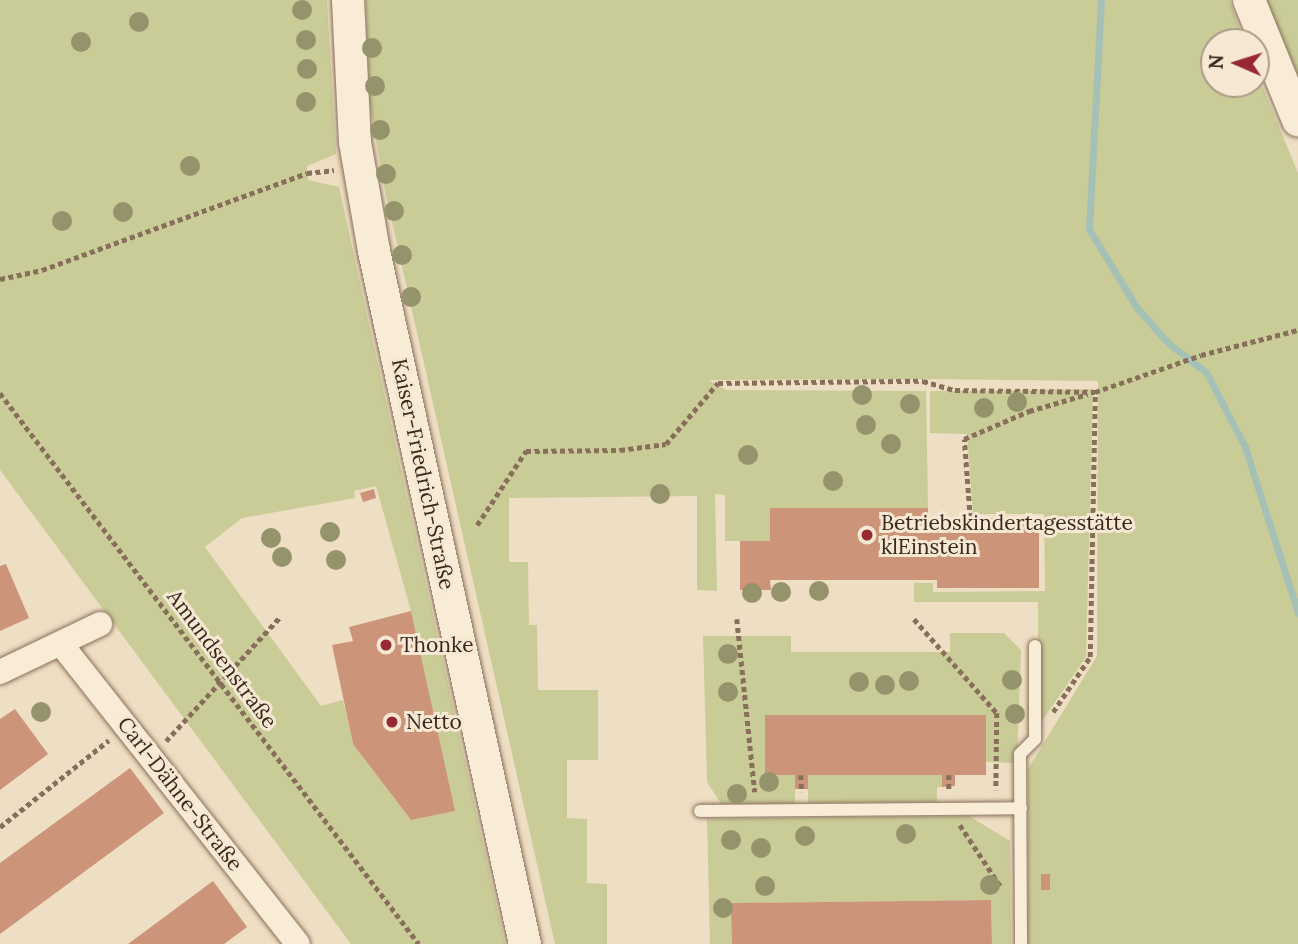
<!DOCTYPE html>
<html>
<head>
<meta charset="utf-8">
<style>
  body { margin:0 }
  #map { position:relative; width:1298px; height:944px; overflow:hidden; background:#eedec3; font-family:Lora,serif }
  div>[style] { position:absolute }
  .green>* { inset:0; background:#cacc97 }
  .stream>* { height:7px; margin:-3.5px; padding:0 3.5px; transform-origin:3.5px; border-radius:3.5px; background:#a5c1b6 }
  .building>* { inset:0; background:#cc9478 }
  .path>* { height:4.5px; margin-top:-2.25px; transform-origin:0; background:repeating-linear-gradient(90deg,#886f5a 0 5px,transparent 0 8.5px) }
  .roads { filter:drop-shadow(0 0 2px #886f5a) drop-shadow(0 0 2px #886f5a) }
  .service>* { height:12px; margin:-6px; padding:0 6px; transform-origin:6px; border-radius:6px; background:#f9ecd6 }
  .minor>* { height:24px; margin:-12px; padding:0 12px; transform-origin:12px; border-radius:12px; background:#f9ecd6 }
  .tertiary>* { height:32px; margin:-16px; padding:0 16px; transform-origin:16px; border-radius:16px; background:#f9ecd6 }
  .trees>* { width:20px; height:20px; margin:-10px; border-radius:50%; background:#95936c }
  .dots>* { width:19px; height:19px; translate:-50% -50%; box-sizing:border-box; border:4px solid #f6e8d2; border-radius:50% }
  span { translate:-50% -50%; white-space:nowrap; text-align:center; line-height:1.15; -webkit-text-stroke:6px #f6e8d2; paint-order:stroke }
  .street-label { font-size:21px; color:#38281e }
  .poi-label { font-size:21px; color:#38281e }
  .left { translate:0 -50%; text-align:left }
  .north { position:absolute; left:1200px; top:28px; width:70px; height:70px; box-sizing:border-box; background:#f6e8d2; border:2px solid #aa9b8a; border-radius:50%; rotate:273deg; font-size:19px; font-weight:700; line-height:28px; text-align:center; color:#38281e }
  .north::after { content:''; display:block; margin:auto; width:24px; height:32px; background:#982933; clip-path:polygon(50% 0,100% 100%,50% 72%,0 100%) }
</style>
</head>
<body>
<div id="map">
  <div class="green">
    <i style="clip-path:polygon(evenodd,0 0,327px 0,336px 154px,307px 166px,308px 180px,339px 187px,505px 944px,351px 944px,0 470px,0 0,376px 486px,411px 611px,454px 811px,411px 820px,353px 744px,343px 700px,321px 706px,205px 547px,242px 518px,355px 498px,354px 491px,376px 486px)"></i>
    <i style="clip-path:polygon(366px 0,1229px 0,1245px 42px,1214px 42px,1214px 84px,1256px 84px,1256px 71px,1298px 173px,1298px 944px,1028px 944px,1028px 769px,1097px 656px,1098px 381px,926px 379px,709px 380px,726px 390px,926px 391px,928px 508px,770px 541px,725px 541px,725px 495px,715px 494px,717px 591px,697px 590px,697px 496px,509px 498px,509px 562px,528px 562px,529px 625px,537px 625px,538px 690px,598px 690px,598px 760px,567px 760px,567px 818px,587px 819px,587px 883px,607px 884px,607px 944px,555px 944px,385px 191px,369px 99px)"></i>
    <i style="clip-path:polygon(1265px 0,1298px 0,1298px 85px)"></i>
    <i style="clip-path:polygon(1093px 389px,1086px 657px,1038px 727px,1038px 602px,914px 602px,914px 583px,933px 583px,933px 592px,1045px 591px,1044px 514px,973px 514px,967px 434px,930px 433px,930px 391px)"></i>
    <i style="clip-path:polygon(950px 633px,1004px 633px,1021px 650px,1017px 763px,986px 762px,986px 715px,765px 715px,765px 775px,795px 775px,795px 804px,722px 805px,707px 782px,703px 636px,791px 636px,791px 652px,950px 652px)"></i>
    <i style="clip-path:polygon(808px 775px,942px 775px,942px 787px,937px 787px,937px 802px,808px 803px)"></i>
    <i style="clip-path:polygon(969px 816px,1010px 841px,1011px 944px,992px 944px,991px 900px,732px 903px,732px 944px,710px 944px,707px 819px)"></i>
  </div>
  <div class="stream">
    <i style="left:1101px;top:0;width:229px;rotate:93deg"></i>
    <i style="left:1089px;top:229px;width:92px;rotate:58.7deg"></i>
    <i style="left:1137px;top:308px;width:48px;rotate:48.4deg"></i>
    <i style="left:1169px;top:344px;width:46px;rotate:37.1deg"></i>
    <i style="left:1206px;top:372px;width:85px;rotate:62.5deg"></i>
    <i style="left:1245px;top:447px;width:174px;rotate:72.3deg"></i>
  </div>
  <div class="building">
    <i style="clip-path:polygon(374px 489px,376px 498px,363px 502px,360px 493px)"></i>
    <i style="clip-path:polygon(770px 508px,928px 508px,928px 518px,1039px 518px,1039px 588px,937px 588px,937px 580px,770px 580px,771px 590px,740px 590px,740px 541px,770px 541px)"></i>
    <i style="clip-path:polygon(6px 564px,29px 618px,0 631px,0 566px)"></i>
    <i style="clip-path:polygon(411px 611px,455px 811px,411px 820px,353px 744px,332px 645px,353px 641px,349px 627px)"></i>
    <i style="clip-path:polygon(15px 709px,48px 754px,0 790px,0 719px)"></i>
    <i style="clip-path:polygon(765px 715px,986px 715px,986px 775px,955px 775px,955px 786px,942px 787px,942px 775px,808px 775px,808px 789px,795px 789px,795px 775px,765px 775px)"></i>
    <i style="clip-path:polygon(130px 768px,164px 813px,0 934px,0 863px)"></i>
    <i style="clip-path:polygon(1041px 874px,1050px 874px,1050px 890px,1041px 890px)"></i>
    <i style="clip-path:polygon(213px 881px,247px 927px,224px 944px,128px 944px)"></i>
    <i style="clip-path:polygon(991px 900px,992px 944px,732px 944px,731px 903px)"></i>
  </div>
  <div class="path">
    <i style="left:0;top:279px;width:43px;rotate:-12.1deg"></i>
    <i style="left:42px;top:270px;width:282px;rotate:-20.1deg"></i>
    <i style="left:307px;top:173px;width:27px;rotate:-6deg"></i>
    <i style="left:0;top:393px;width:692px;rotate:52.75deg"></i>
    <i style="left:970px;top:518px;width:79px;rotate:-94.3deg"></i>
    <i style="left:964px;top:439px;width:71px;rotate:-23.3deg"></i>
    <i style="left:1029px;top:411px;width:61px;rotate:-16.1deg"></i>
    <i style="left:477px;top:525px;width:89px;rotate:-56.5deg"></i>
    <i style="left:526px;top:451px;width:94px;rotate:-0.6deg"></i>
    <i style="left:620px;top:450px;width:46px;rotate:-7.4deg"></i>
    <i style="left:666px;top:444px;width:80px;rotate:-49.6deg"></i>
    <i style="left:718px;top:383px;width:205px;rotate:-0.6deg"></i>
    <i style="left:923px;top:381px;width:33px;rotate:16deg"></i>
    <i style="left:955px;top:390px;width:140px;rotate:0.8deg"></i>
    <i style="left:737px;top:619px;width:174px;rotate:84.1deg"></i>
    <i style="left:914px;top:619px;width:125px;rotate:48.6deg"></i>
    <i style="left:997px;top:713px;width:77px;rotate:90.7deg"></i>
    <i style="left:1053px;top:712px;width:66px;rotate:-56.1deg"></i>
    <i style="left:1090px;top:657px;width:265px;rotate:-88.9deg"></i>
    <i style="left:1095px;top:392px;width:112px;rotate:-19.2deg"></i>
    <i style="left:1201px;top:355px;width:100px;rotate:-14.5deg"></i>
    <i style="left:166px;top:741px;width:167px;rotate:-47.4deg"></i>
    <i style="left:801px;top:775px;width:17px;rotate:87deg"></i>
    <i style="left:949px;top:775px;width:16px;rotate:90deg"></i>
    <i style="left:960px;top:825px;width:74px;rotate:56.5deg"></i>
    <i style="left:0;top:827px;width:139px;rotate:-38.6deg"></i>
  </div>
  <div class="roads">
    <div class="service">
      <i style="left:700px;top:811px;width:321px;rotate:-0.5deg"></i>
      <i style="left:1021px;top:944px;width:190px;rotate:-90.3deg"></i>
      <i style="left:1020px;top:754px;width:21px;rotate:-45deg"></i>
      <i style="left:1035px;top:739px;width:93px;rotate:-90deg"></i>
    </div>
    <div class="minor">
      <i style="left:61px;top:644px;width:382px;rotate:51.7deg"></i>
      <i style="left:0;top:672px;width:111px;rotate:-25.6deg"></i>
    </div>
    <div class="tertiary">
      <i style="left:348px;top:0;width:142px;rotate:87.2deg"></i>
      <i style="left:355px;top:142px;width:111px;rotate:80.1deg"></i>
      <i style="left:374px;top:251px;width:709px;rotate:77.71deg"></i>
      <i style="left:1249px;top:0;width:130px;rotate:67.8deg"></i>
    </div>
  </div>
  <div class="trees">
    <i style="left:302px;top:10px"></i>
    <i style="left:139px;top:22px"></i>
    <i style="left:306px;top:40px"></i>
    <i style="left:81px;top:42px"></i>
    <i style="left:372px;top:48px"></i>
    <i style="left:307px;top:69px"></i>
    <i style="left:375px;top:86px"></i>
    <i style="left:306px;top:102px"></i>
    <i style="left:380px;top:130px"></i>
    <i style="left:190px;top:166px"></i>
    <i style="left:386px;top:174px"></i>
    <i style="left:394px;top:211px"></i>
    <i style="left:123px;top:212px"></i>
    <i style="left:62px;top:221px"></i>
    <i style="left:402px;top:255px"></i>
    <i style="left:411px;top:297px"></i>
    <i style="left:862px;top:395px"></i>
    <i style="left:1017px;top:402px"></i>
    <i style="left:910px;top:404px"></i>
    <i style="left:984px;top:408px"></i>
    <i style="left:866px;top:425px"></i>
    <i style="left:891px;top:444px"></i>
    <i style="left:748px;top:455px"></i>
    <i style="left:833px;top:481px"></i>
    <i style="left:660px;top:494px"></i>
    <i style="left:330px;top:532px"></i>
    <i style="left:271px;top:538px"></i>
    <i style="left:282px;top:557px"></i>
    <i style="left:336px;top:560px"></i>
    <i style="left:819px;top:591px"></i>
    <i style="left:781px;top:592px"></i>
    <i style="left:752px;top:593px"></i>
    <i style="left:728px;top:654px"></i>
    <i style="left:1012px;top:680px"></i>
    <i style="left:909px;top:681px"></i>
    <i style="left:859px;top:682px"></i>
    <i style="left:885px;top:685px"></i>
    <i style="left:728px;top:692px"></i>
    <i style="left:41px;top:712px"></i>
    <i style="left:1015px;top:714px"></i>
    <i style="left:769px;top:782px"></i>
    <i style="left:737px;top:794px"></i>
    <i style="left:906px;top:834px"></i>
    <i style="left:805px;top:836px"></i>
    <i style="left:731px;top:840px"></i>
    <i style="left:761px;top:848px"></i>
    <i style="left:990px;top:885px"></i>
    <i style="left:765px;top:886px"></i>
    <i style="left:723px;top:908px"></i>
  </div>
  <div class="dots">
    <i style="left:867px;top:535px;background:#982933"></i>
    <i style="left:386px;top:645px;background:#982933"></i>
    <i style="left:392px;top:722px;background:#982933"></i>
  </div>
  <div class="street-label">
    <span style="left:423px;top:474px;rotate:78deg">Kaiser-Friedrich-Straße</span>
    <span style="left:222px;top:659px;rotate:53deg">Amundsenstraße</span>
    <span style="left:180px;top:794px;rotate:52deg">Carl-Dähne-Straße</span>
  </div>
  <div class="poi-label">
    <span class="left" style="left:881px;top:535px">Betriebskindertagesstätte<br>klEinstein</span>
    <span class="left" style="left:400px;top:645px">Thonke</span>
    <span class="left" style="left:406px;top:722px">Netto</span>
  </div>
  <div class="north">N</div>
</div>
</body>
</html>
